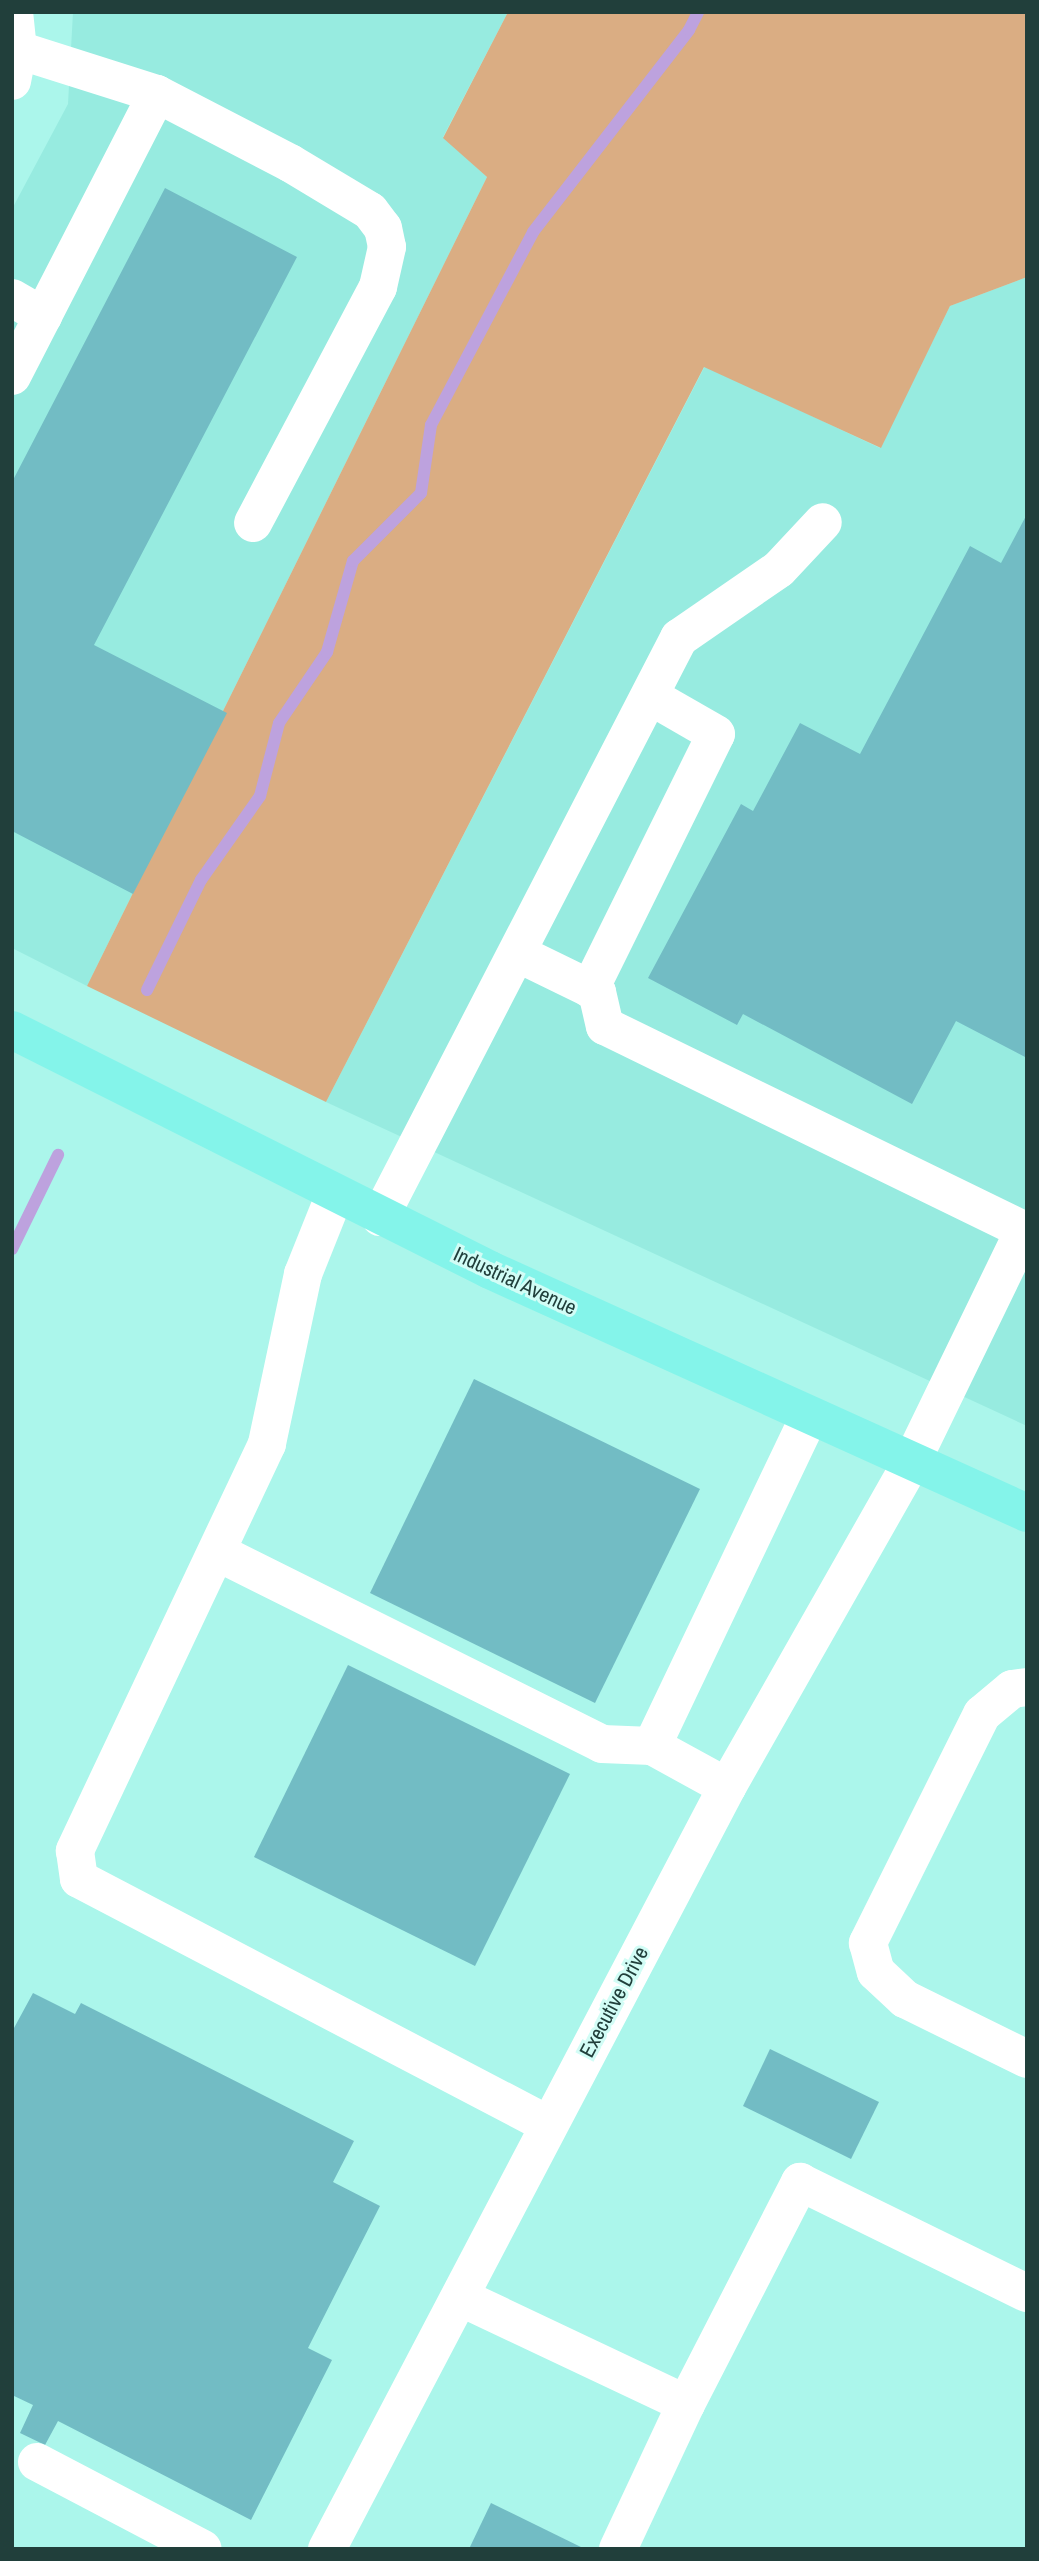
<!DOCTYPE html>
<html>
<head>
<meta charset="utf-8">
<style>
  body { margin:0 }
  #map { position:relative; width:1039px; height:2561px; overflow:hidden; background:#abf6eb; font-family:"Archivo Narrow",sans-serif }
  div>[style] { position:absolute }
  .built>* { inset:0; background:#97ebe0 }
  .green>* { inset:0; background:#daad83 }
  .stream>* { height:12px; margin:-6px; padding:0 6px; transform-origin:6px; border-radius:6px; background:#bda2de }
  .building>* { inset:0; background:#72bcc4 }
  .minor>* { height:38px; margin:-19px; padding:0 19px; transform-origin:19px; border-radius:19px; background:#fff }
  .major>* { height:38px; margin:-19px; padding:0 19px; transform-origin:19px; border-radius:19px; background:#84f4ea }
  span { translate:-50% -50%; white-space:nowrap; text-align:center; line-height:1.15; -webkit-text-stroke:6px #d2fdf6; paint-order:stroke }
  .street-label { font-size:21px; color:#213f3b }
  .frame { position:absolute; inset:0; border:14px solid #213f3b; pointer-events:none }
</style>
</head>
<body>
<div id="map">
  <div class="built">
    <i style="clip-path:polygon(73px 12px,508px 12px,443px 137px,487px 177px,87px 986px,12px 948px,12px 209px,68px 104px)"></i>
    <i style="clip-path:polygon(1027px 277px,1027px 1426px,326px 1102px,705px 366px,880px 448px,950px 306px)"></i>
  </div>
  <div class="green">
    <i style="clip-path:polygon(508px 12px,1027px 12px,1027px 277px,950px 306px,881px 448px,704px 367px,326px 1102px,87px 986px,487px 177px,443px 138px)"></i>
  </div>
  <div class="stream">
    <i style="left:147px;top:990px;width:123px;rotate:-63.9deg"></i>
    <i style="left:201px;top:880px;width:103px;rotate:-54.9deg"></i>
    <i style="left:260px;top:796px;width:75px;rotate:-75.4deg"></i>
    <i style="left:279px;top:723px;width:86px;rotate:-55.9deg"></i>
    <i style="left:327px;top:652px;width:95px;rotate:-74.1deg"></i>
    <i style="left:353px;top:561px;width:96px;rotate:-45deg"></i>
    <i style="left:421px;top:493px;width:69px;rotate:-81.6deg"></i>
    <i style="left:431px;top:425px;width:218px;rotate:-62.1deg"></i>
    <i style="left:533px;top:232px;width:255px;rotate:-52.3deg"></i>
    <i style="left:689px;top:30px;width:20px;rotate:-63deg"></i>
    <i style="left:12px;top:1249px;width:105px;rotate:-63.9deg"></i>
  </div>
  <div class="building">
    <i style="clip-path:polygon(165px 188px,297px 257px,94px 645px,227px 713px,133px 894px,12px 831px,12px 482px)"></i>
    <i style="clip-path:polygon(1027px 514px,1027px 1058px,956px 1021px,912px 1104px,743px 1014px,737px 1025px,648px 978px,741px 804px,753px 811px,800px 723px,860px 754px,970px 546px,1001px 563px)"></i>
    <i style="clip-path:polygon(474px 1379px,700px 1489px,595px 1703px,370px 1593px)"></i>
    <i style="clip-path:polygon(348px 1665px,570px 1774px,475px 1966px,254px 1857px)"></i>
    <i style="clip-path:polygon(33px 1993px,75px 2014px,81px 2003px,354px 2141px,333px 2182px,380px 2206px,308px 2348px,332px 2360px,251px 2520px,58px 2421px,45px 2445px,20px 2433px,33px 2405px,12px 2395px,12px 2027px,14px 2028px)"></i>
    <i style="clip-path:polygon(770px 2049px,879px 2102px,851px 2159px,743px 2106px)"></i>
    <i style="clip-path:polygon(491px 2503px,585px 2549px,469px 2549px)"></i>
  </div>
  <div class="minor">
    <i style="left:12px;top:81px;width:32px;rotate:-79deg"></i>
    <i style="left:18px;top:50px;width:38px;rotate:-96deg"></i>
    <i style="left:157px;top:94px;width:150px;rotate:27.4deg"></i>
    <i style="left:290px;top:163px;width:93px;rotate:31deg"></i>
    <i style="left:370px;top:211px;width:21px;rotate:53deg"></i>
    <i style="left:383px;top:228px;width:19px;rotate:78deg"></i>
    <i style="left:387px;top:247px;width:41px;rotate:102.7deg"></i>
    <i style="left:378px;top:287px;width:267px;rotate:117.9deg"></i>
    <i style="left:12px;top:298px;width:36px;rotate:30deg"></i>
    <i style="left:12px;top:376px;width:317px;rotate:-62.8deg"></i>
    <i style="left:157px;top:94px;width:146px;rotate:-162.4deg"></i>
    <i style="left:517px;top:953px;width:89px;rotate:26deg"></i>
    <i style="left:597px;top:992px;width:35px;rotate:77deg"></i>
    <i style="left:605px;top:1026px;width:470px;rotate:26deg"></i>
    <i style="left:590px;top:989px;width:284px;rotate:-63.7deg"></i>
    <i style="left:716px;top:734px;width:76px;rotate:-150.1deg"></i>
    <i style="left:335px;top:1194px;width:86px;rotate:111.8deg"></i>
    <i style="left:303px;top:1274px;width:174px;rotate:102deg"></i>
    <i style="left:267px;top:1444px;width:450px;rotate:115.3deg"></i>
    <i style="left:75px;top:1851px;width:28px;rotate:82deg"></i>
    <i style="left:79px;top:1879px;width:530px;rotate:27.63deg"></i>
    <i style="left:380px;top:1217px;width:652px;rotate:-62.69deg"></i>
    <i style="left:679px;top:638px;width:121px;rotate:-34.6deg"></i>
    <i style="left:779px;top:569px;width:64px;rotate:-46.9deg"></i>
    <i style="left:217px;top:1552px;width:430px;rotate:26.5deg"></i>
    <i style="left:602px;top:1744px;width:50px;rotate:2.3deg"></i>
    <i style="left:1027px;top:1687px;width:15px;rotate:172deg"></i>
    <i style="left:1012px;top:1689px;width:39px;rotate:140deg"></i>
    <i style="left:982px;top:1714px;width:256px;rotate:116.5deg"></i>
    <i style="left:868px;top:1943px;width:30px;rotate:75deg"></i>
    <i style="left:876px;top:1972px;width:40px;rotate:43deg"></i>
    <i style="left:905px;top:1999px;width:136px;rotate:26.2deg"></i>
    <i style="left:727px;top:1787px;width:85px;rotate:-151.3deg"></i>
    <i style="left:652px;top:1746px;width:365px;rotate:-64.5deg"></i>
    <i style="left:460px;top:2297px;width:250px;rotate:25.3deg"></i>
    <i style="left:37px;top:2462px;width:187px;rotate:27.7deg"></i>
    <i style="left:327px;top:2549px;width:861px;rotate:-62.3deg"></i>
    <i style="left:727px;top:1787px;width:375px;rotate:-60.4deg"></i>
    <i style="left:912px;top:1461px;width:257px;rotate:-64.1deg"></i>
    <i style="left:618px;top:2549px;width:160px;rotate:-64.9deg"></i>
    <i style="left:686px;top:2404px;width:250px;rotate:-62.8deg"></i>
    <i style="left:800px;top:2182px;width:253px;rotate:26.1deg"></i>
  </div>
  <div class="major">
    <i style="left:12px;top:1030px;width:535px;rotate:26.66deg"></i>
    <i style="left:490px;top:1270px;width:589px;rotate:24.35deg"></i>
  </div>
  <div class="street-label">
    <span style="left:515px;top:1281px;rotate:25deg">Industrial Avenue</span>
    <span style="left:614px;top:2002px;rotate:-62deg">Executive Drive</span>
  </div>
  <div class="frame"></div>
</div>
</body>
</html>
